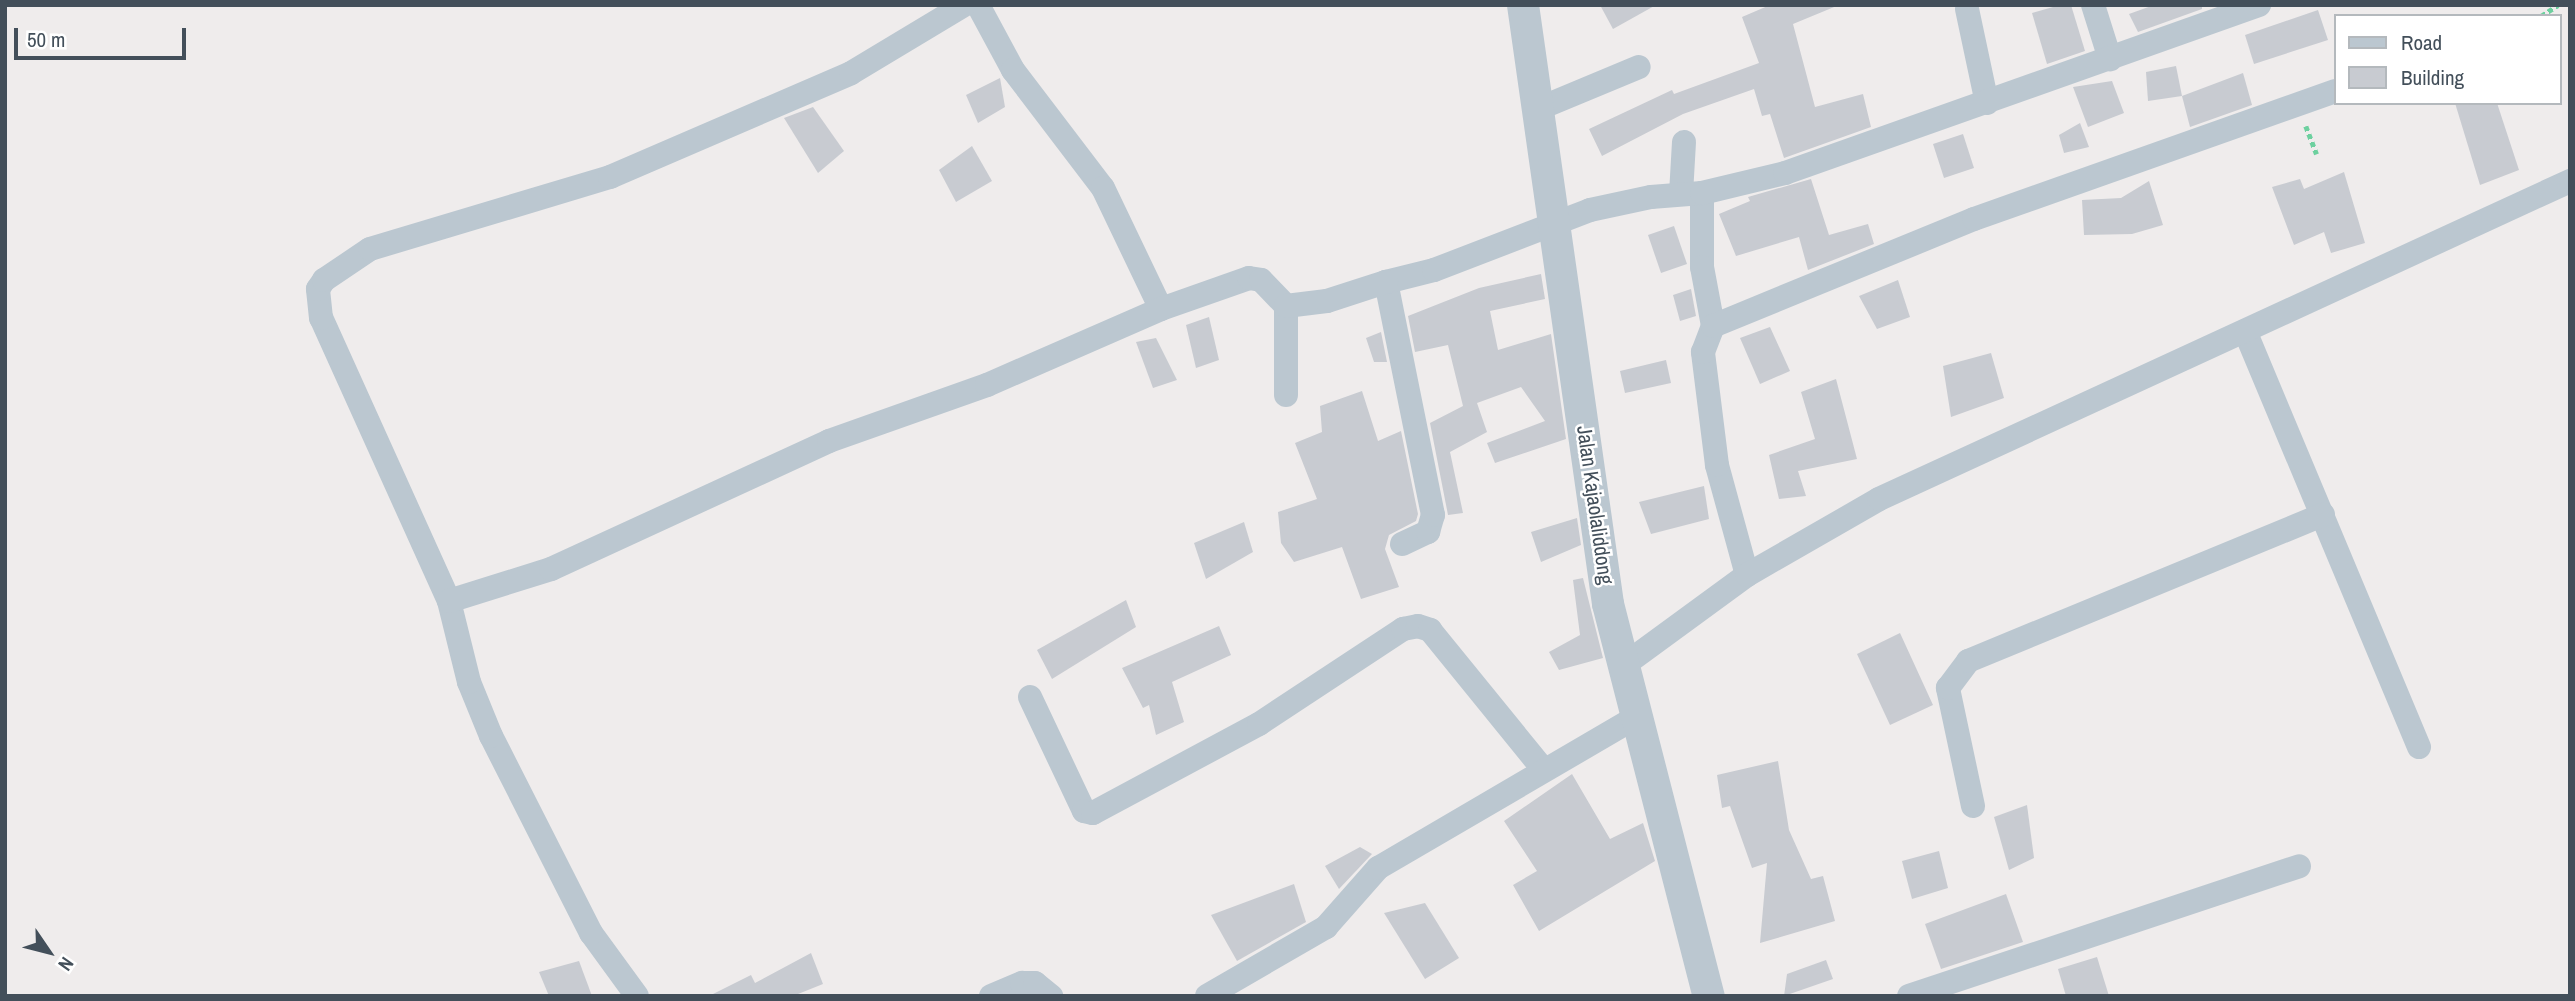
<!DOCTYPE html>
<html>
<head>
<meta charset="utf-8">
<style>
  body { margin:0 }
  #map { position:relative; width:2575px; height:1001px; overflow:hidden; background:#efecec; font-family:"Archivo Narrow",sans-serif }
  div>[style] { position:absolute }
  .building>* { inset:0; background:#c8cbd1 }
  .path>* { height:4.5px; margin-top:-2.25px; transform-origin:0; background:repeating-linear-gradient(90deg,#6dd09f 0 5px,transparent 0 8.5px) }
  .minor>* { height:24px; margin:-12px; padding:0 12px; transform-origin:12px; border-radius:12px; background:#bbc7d0 }
  .tertiary>* { height:32px; margin:-16px; padding:0 16px; transform-origin:16px; border-radius:16px; background:#bbc7d0 }
  span { translate:-50% -50%; white-space:nowrap; text-align:center; line-height:1.15; -webkit-text-stroke:5px #fff; paint-order:stroke }
  .street-label { font-size:21px; color:#434f5a }
  .frame { position:absolute; inset:0; border:7px solid #434f5a; pointer-events:none }
  .legend { position:absolute; left:2334px; top:14px; width:228px; height:91px; box-sizing:border-box; background:#fff; border:2px solid #b4b9bd; margin:0; padding:9px 12px; list-style:none; font-size:21px; color:#434f5a }
  .legend li { display:flex; align-items:center; gap:14px; height:35px }
  .legend b { width:35px; border:2px solid #b4b9bd }
  .north { position:absolute; left:14px; top:917px; width:70px; height:70px; -webkit-text-stroke:5px #fff; paint-order:stroke; rotate:125deg; font-size:19px; font-weight:700; line-height:28px; text-align:center; color:#434f5a }
  .north::after { content:''; display:block; margin:auto; width:24px; height:32px; background:#434f5a; clip-path:polygon(50% 0,100% 100%,50% 72%,0 100%) }
  .scale { position:absolute; left:14px; top:28px; width:172px; height:32px; box-sizing:border-box; border:4px solid #434f5a; border-top:0; padding-left:9px; font-size:21px; line-height:24px; white-space:nowrap; color:#434f5a; -webkit-text-stroke:5px #fff; paint-order:stroke }
</style>
</head>
<body>
<div id="map">
  <div class="building">
    <i style="clip-path:polygon(1600px 5px,1656px 5px,1613px 29px)"></i>
    <i style="clip-path:polygon(1770px 5px,1839px 5px,1793px 24px,1815px 107px,1863px 94px,1871px 127px,1784px 158px,1770px 114px,1762px 116px,1754px 89px,1683px 114px,1602px 156px,1589px 129px,1672px 90px,1674px 94px,1759px 63px,1742px 17px)"></i>
    <i style="clip-path:polygon(2060px 5px,2071px 5px,2085px 51px,2047px 64px,2032px 13px)"></i>
    <i style="clip-path:polygon(2154px 5px,2202px 5px,2202px 9px,2138px 32px,2129px 14px)"></i>
    <i style="clip-path:polygon(2318px 10px,2328px 40px,2254px 64px,2245px 35px)"></i>
    <i style="clip-path:polygon(2176px 66px,2182px 96px,2148px 101px,2146px 72px)"></i>
    <i style="clip-path:polygon(2243px 73px,2252px 105px,2190px 127px,2182px 96px)"></i>
    <i style="clip-path:polygon(1000px 78px,1005px 107px,978px 123px,966px 95px)"></i>
    <i style="clip-path:polygon(2112px 81px,2124px 113px,2088px 127px,2073px 87px)"></i>
    <i style="clip-path:polygon(2455px 103px,2497px 103px,2519px 170px,2480px 185px)"></i>
    <i style="clip-path:polygon(813px 107px,844px 151px,818px 173px,784px 118px)"></i>
    <i style="clip-path:polygon(2080px 123px,2089px 147px,2064px 153px,2059px 135px)"></i>
    <i style="clip-path:polygon(1963px 134px,1974px 168px,1944px 178px,1933px 144px)"></i>
    <i style="clip-path:polygon(972px 146px,992px 181px,956px 202px,939px 170px)"></i>
    <i style="clip-path:polygon(2344px 172px,2365px 243px,2331px 253px,2324px 232px,2294px 245px,2272px 187px,2300px 179px,2304px 189px)"></i>
    <i style="clip-path:polygon(1811px 179px,1829px 235px,1868px 224px,1874px 244px,1808px 270px,1799px 237px,1736px 256px,1719px 214px,1750px 201px,1748px 197px)"></i>
    <i style="clip-path:polygon(2149px 181px,2163px 225px,2132px 234px,2084px 235px,2082px 200px,2121px 198px)"></i>
    <i style="clip-path:polygon(1674px 226px,1687px 264px,1661px 273px,1648px 235px)"></i>
    <i style="clip-path:polygon(1541px 274px,1545px 299px,1490px 311px,1498px 350px,1551px 334px,1566px 439px,1495px 463px,1487px 443px,1545px 421px,1521px 387px,1477px 403px,1487px 432px,1450px 452px,1463px 513px,1448px 515px,1430px 423px,1463px 406px,1448px 345px,1415px 352px,1408px 316px,1479px 288px)"></i>
    <i style="clip-path:polygon(1898px 280px,1910px 317px,1877px 329px,1859px 296px)"></i>
    <i style="clip-path:polygon(1691px 289px,1696px 316px,1680px 321px,1673px 295px)"></i>
    <i style="clip-path:polygon(1209px 317px,1219px 360px,1196px 368px,1186px 325px)"></i>
    <i style="clip-path:polygon(1770px 327px,1790px 371px,1760px 384px,1740px 338px)"></i>
    <i style="clip-path:polygon(1381px 332px,1387px 362px,1374px 362px,1366px 338px)"></i>
    <i style="clip-path:polygon(1156px 338px,1177px 380px,1153px 388px,1136px 342px)"></i>
    <i style="clip-path:polygon(1991px 353px,2004px 398px,1951px 417px,1943px 366px)"></i>
    <i style="clip-path:polygon(1666px 360px,1671px 383px,1625px 393px,1620px 371px)"></i>
    <i style="clip-path:polygon(1836px 379px,1857px 459px,1798px 471px,1806px 496px,1779px 499px,1769px 455px,1815px 439px,1801px 392px)"></i>
    <i style="clip-path:polygon(1362px 391px,1378px 441px,1401px 431px,1418px 514px,1416px 521px,1389px 535px,1385px 549px,1399px 587px,1361px 599px,1342px 547px,1294px 562px,1281px 543px,1278px 512px,1317px 499px,1295px 443px,1322px 432px,1320px 406px)"></i>
    <i style="clip-path:polygon(1704px 486px,1709px 519px,1651px 534px,1639px 502px)"></i>
    <i style="clip-path:polygon(1577px 518px,1581px 545px,1541px 562px,1531px 532px)"></i>
    <i style="clip-path:polygon(1244px 522px,1253px 552px,1206px 579px,1194px 543px)"></i>
    <i style="clip-path:polygon(1583px 578px,1603px 658px,1559px 670px,1549px 652px,1580px 635px,1573px 580px)"></i>
    <i style="clip-path:polygon(1126px 600px,1136px 627px,1052px 679px,1037px 650px)"></i>
    <i style="clip-path:polygon(1219px 626px,1231px 655px,1172px 682px,1184px 722px,1156px 735px,1149px 705px,1143px 708px,1122px 668px)"></i>
    <i style="clip-path:polygon(1900px 633px,1933px 705px,1890px 725px,1857px 654px)"></i>
    <i style="clip-path:polygon(1778px 761px,1789px 830px,1811px 879px,1823px 876px,1835px 921px,1760px 943px,1767px 863px,1752px 868px,1730px 806px,1722px 808px,1717px 775px)"></i>
    <i style="clip-path:polygon(1572px 774px,1610px 839px,1643px 823px,1655px 861px,1539px 931px,1513px 885px,1537px 871px,1504px 821px)"></i>
    <i style="clip-path:polygon(2027px 805px,2034px 858px,2009px 870px,1994px 817px)"></i>
    <i style="clip-path:polygon(1360px 847px,1372px 854px,1339px 889px,1325px 866px)"></i>
    <i style="clip-path:polygon(1939px 851px,1948px 888px,1912px 899px,1902px 861px)"></i>
    <i style="clip-path:polygon(1294px 884px,1306px 922px,1237px 961px,1211px 915px)"></i>
    <i style="clip-path:polygon(2006px 894px,2023px 942px,1941px 969px,1925px 924px)"></i>
    <i style="clip-path:polygon(1425px 903px,1459px 958px,1425px 979px,1384px 913px)"></i>
    <i style="clip-path:polygon(811px 953px,823px 984px,793px 996px,709px 996px,751px 975px,755px 983px)"></i>
    <i style="clip-path:polygon(2097px 957px,2109px 996px,2066px 996px,2058px 969px)"></i>
    <i style="clip-path:polygon(1826px 960px,1833px 979px,1784px 996px,1787px 974px)"></i>
    <i style="clip-path:polygon(579px 961px,592px 996px,549px 996px,539px 972px)"></i>
  </div>
  <div class="path">
    <i style="left:2541px;top:16px;width:20px;rotate:-33deg"></i>
    <i style="left:2306px;top:126px;width:30px;rotate:69deg"></i>
  </div>
  <div class="minor">
    <i style="left:978px;top:5px;width:74px;rotate:61.7deg"></i>
    <i style="left:1013px;top:70px;width:148px;rotate:52.7deg"></i>
    <i style="left:1103px;top:188px;width:134px;rotate:64.4deg"></i>
    <i style="left:2093px;top:5px;width:57px;rotate:72.5deg"></i>
    <i style="left:1967px;top:9px;width:96px;rotate:78deg"></i>
    <i style="left:1538px;top:109px;width:109px;rotate:-22.6deg"></i>
    <i style="left:1702px;top:193px;width:74px;rotate:90deg"></i>
    <i style="left:1702px;top:267px;width:60px;rotate:79.4deg"></i>
    <i style="left:1681px;top:194px;width:52px;rotate:-86.7deg"></i>
    <i style="left:1286px;top:306px;width:89px;rotate:90deg"></i>
    <i style="left:2245px;top:331px;width:451px;rotate:67.3deg"></i>
    <i style="left:1402px;top:544px;width:29px;rotate:-25deg"></i>
    <i style="left:1428px;top:532px;width:18px;rotate:-74deg"></i>
    <i style="left:1433px;top:515px;width:238px;rotate:-101.4deg"></i>
    <i style="left:1386px;top:282px;width:49px;rotate:-14deg"></i>
    <i style="left:1434px;top:270px;width:167px;rotate:-21deg"></i>
    <i style="left:1590px;top:210px;width:62px;rotate:-12deg"></i>
    <i style="left:1651px;top:197px;width:51px;rotate:-4.5deg"></i>
    <i style="left:1702px;top:193px;width:85px;rotate:-13.5deg"></i>
    <i style="left:1785px;top:173px;width:503px;rotate:-19.52deg"></i>
    <i style="left:1747px;top:575px;width:114px;rotate:-105.3deg"></i>
    <i style="left:1717px;top:465px;width:114px;rotate:-97.1deg"></i>
    <i style="left:1703px;top:352px;width:28px;rotate:-69deg"></i>
    <i style="left:1713px;top:326px;width:282px;rotate:-22.3deg"></i>
    <i style="left:1974px;top:219px;width:383px;rotate:-19.5deg"></i>
    <i style="left:449px;top:601px;width:311px;rotate:-114.3deg"></i>
    <i style="left:321px;top:318px;width:29px;rotate:-96deg"></i>
    <i style="left:318px;top:289px;width:11px;rotate:-56deg"></i>
    <i style="left:324px;top:280px;width:55px;rotate:-34deg"></i>
    <i style="left:370px;top:249px;width:251px;rotate:-16.7deg"></i>
    <i style="left:610px;top:177px;width:262px;rotate:-23.3deg"></i>
    <i style="left:851px;top:73px;width:132px;rotate:-31deg"></i>
    <i style="left:1624px;top:665px;width:152px;rotate:-36.2deg"></i>
    <i style="left:1747px;top:575px;width:152px;rotate:-29.9deg"></i>
    <i style="left:1879px;top:499px;width:761px;rotate:-24.71deg"></i>
    <i style="left:1030px;top:697px;width:126px;rotate:64.7deg"></i>
    <i style="left:1084px;top:811px;width:9px;rotate:13deg"></i>
    <i style="left:1093px;top:813px;width:188px;rotate:-28.2deg"></i>
    <i style="left:1259px;top:724px;width:173px;rotate:-33.4deg"></i>
    <i style="left:1403px;top:629px;width:15px;rotate:-11deg"></i>
    <i style="left:1418px;top:626px;width:13px;rotate:18deg"></i>
    <i style="left:1430px;top:630px;width:178px;rotate:50.9deg"></i>
    <i style="left:1973px;top:806px;width:121px;rotate:-102deg"></i>
    <i style="left:1948px;top:688px;width:34px;rotate:-53deg"></i>
    <i style="left:1968px;top:661px;width:384px;rotate:-22.4deg"></i>
    <i style="left:637px;top:996px;width:78px;rotate:-126.1deg"></i>
    <i style="left:591px;top:933px;width:221px;rotate:-116.9deg"></i>
    <i style="left:491px;top:736px;width:58px;rotate:-112.2deg"></i>
    <i style="left:469px;top:682px;width:83px;rotate:-103.9deg"></i>
    <i style="left:449px;top:601px;width:107px;rotate:-17.4deg"></i>
    <i style="left:551px;top:569px;width:306px;rotate:-24.7deg"></i>
    <i style="left:829px;top:441px;width:168px;rotate:-19.5deg"></i>
    <i style="left:987px;top:385px;width:190px;rotate:-23.6deg"></i>
    <i style="left:1161px;top:309px;width:93px;rotate:-19.4deg"></i>
    <i style="left:1249px;top:278px;width:12px;rotate:9deg"></i>
    <i style="left:1261px;top:280px;width:36px;rotate:46deg"></i>
    <i style="left:1286px;top:306px;width:41px;rotate:-7deg"></i>
    <i style="left:1327px;top:301px;width:62px;rotate:-17.9deg"></i>
    <i style="left:991px;top:996px;width:34px;rotate:-23deg"></i>
    <i style="left:1022px;top:983px;width:13px"></i>
    <i style="left:1035px;top:983px;width:21px;rotate:39deg"></i>
    <i style="left:1207px;top:996px;width:138px;rotate:-30.1deg"></i>
    <i style="left:1326px;top:927px;width:79px;rotate:-48.6deg"></i>
    <i style="left:1378px;top:868px;width:301px;rotate:-30.3deg"></i>
    <i style="left:1909px;top:996px;width:411px;rotate:-18.4deg"></i>
  </div>
  <div class="tertiary">
    <i style="left:1523px;top:5px;width:605px;rotate:81.92deg"></i>
    <i style="left:1608px;top:604px;width:405px;rotate:75.6deg"></i>
  </div>
  <div class="street-label">
    <span style="left:1595px;top:505px;rotate:82deg">Jalan Kajaolaliddong</span>
  </div>
  <div class="frame"></div>
  <ul class="legend">
  <li><b style="height:9px;background:#bbc7d0"></b>Road</li>
  <li><b style="height:19px;background:#c8cbd1"></b>Building</li>
  </ul>
  <div class="north">N</div>
  <div class="scale">50 m</div>
</div>
</body>
</html>
